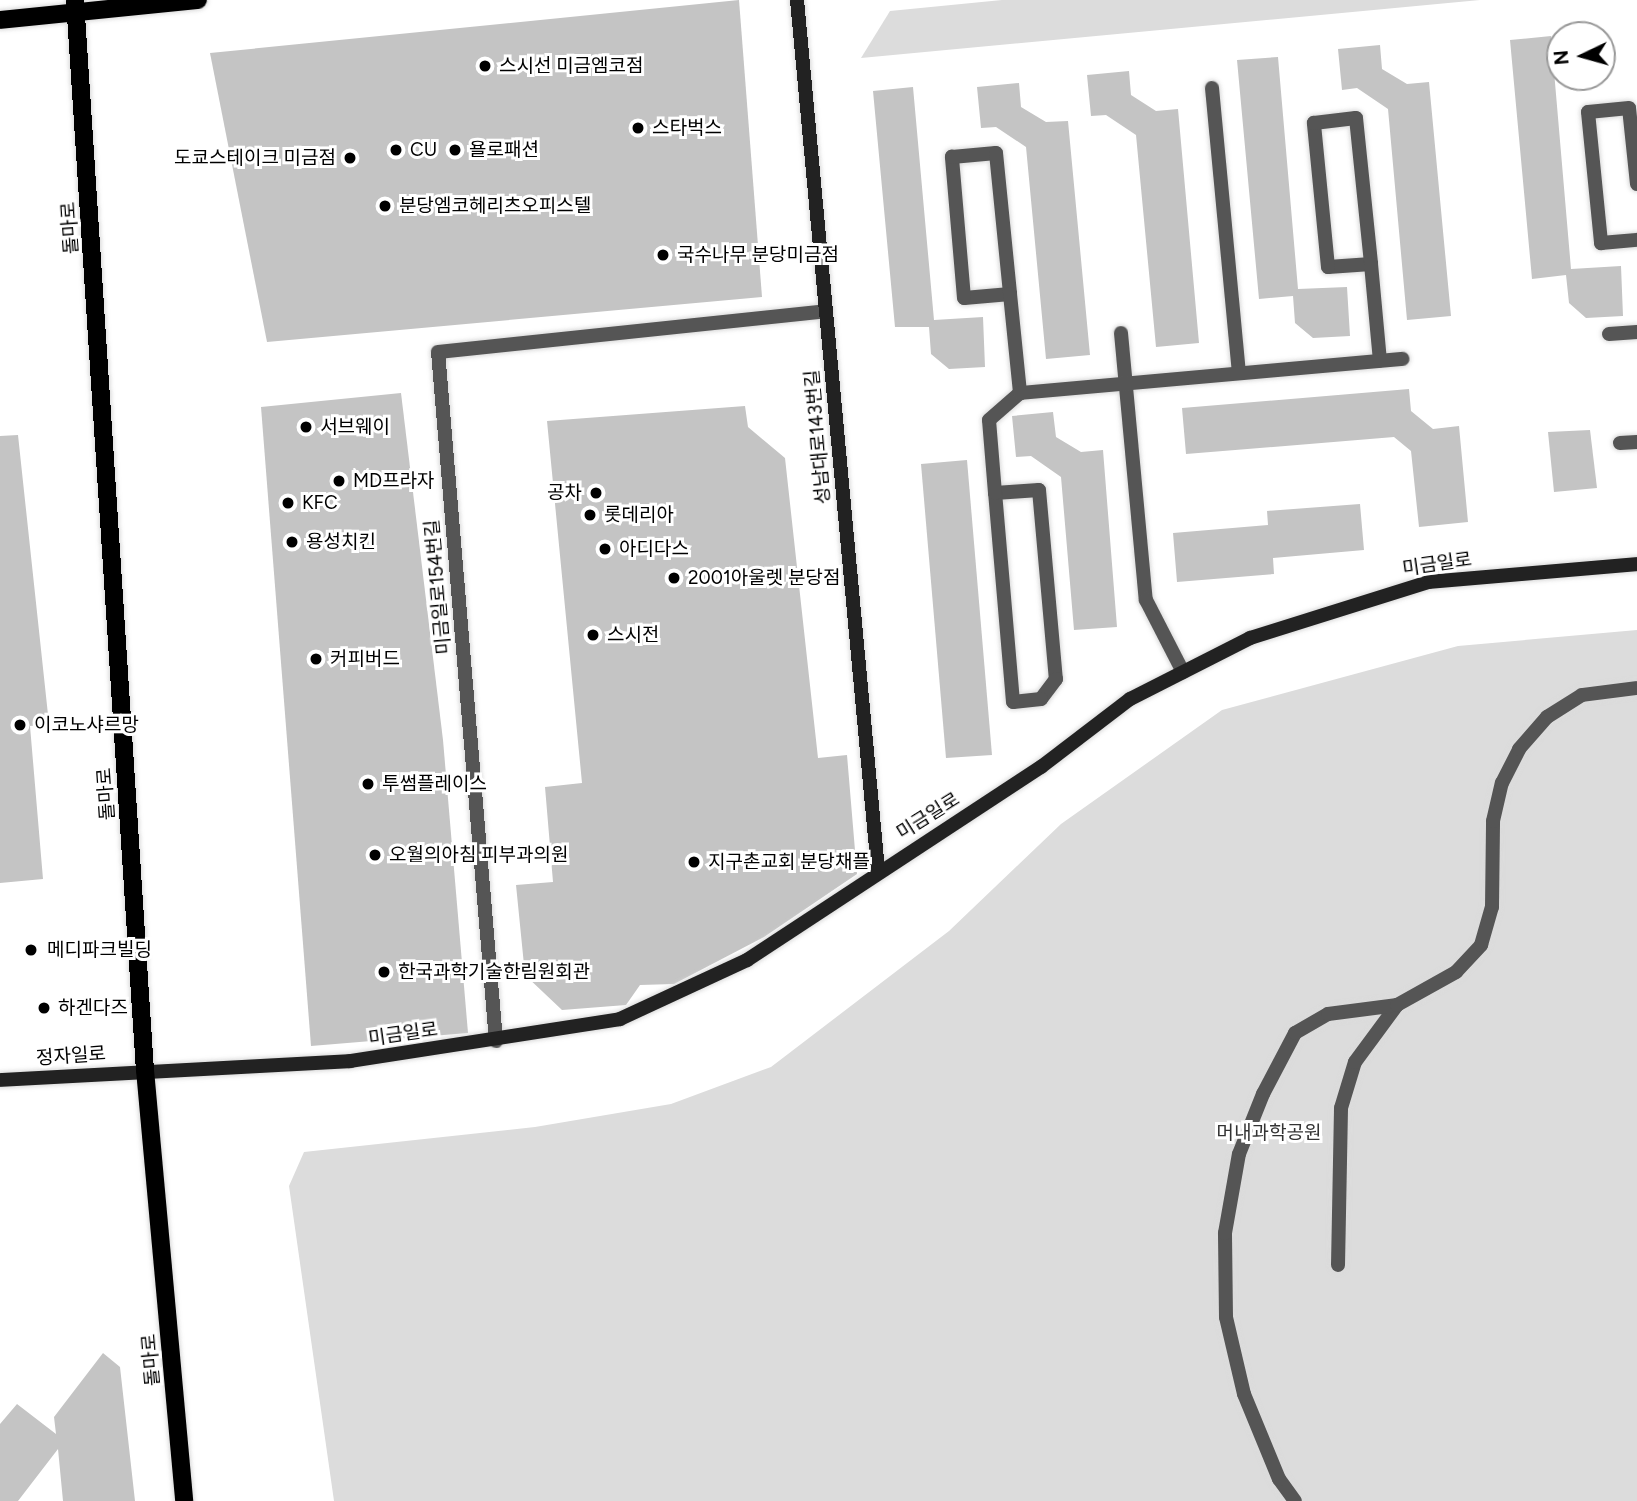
<!DOCTYPE html>
<html>
<head>
<meta charset="utf-8">
<style>
  body { margin:0 }
  #map { position:relative; width:1637px; height:1501px; overflow:hidden; background:#fff; font-family:Figtree,"Noto Sans KR",sans-serif }
  div>[style] { position:absolute }
  .green>* { inset:0; background:#dcdcdc }
  .building>* { inset:0; background:#c4c4c4 }
  .roads { filter:drop-shadow(0 0 2px #dbdbdb) drop-shadow(0 0 2px #dbdbdb) }
  .lane>* { height:14px; margin:-7px; padding:0 7px; transform-origin:7px; border-radius:7px; background:#555 }
  .street>* { height:14px; margin:-7px; padding:0 7px; transform-origin:7px; border-radius:7px; background:#555 }
  .secondary>* { height:14px; margin:-7px; padding:0 7px; transform-origin:7px; border-radius:7px; background:#222 }
  .primary>* { height:18px; margin:-9px; padding:0 9px; transform-origin:9px; border-radius:9px; background:#000 }
  .dots>* { width:19px; height:19px; translate:-50% -50%; box-sizing:border-box; border:4px solid #fff; border-radius:50% }
  span { translate:-50% -50%; white-space:nowrap; text-align:center; line-height:1.15; -webkit-text-stroke:6px #fff; paint-order:stroke }
  .poi-label { font-size:19px; color:#000 }
  .left { translate:0 -50%; text-align:left }
  .right { translate:-100% -50%; text-align:right }
  .street-label { font-size:19px; color:#000 }
  .park-label { font-size:19px; color:#333 }
  .north { position:absolute; left:1546px; top:21px; width:70px; height:70px; box-sizing:border-box; background:#fff; border:2px solid #999; border-radius:50%; rotate:265deg; font-size:19px; font-weight:700; line-height:28px; text-align:center; color:#000 }
  .north::after { content:''; display:block; margin:auto; width:24px; height:32px; background:#000; clip-path:polygon(50% 0,100% 100%,50% 72%,0 100%) }
</style>
</head>
<body>
<div id="map">
  <div class="green">
    <i style="clip-path:polygon(1002px 0,1480px 0,861px 58px,890px 11px)"></i>
    <i style="clip-path:polygon(1637px 630px,1637px 1501px,334px 1501px,289px 1186px,304px 1152px,535px 1127px,671px 1104px,771px 1067px,949px 931px,1061px 824px,1222px 710px,1458px 646px)"></i>
  </div>
  <div class="building">
    <i style="clip-path:polygon(739px 0,762px 297px,267px 342px,210px 53px)"></i>
    <i style="clip-path:polygon(1551px 36px,1571px 269px,1621px 266px,1623px 316px,1586px 318px,1569px 303px,1566px 275px,1532px 279px,1510px 40px)"></i>
    <i style="clip-path:polygon(1380px 45px,1382px 69px,1407px 84px,1429px 82px,1451px 316px,1407px 320px,1388px 109px,1357px 88px,1342px 90px,1338px 49px)"></i>
    <i style="clip-path:polygon(1278px 57px,1298px 289px,1347px 287px,1350px 336px,1313px 338px,1295px 323px,1293px 296px,1259px 299px,1237px 60px)"></i>
    <i style="clip-path:polygon(1129px 71px,1131px 95px,1156px 111px,1178px 109px,1199px 343px,1156px 347px,1136px 135px,1106px 115px,1091px 116px,1087px 75px)"></i>
    <i style="clip-path:polygon(1019px 83px,1021px 107px,1046px 122px,1068px 121px,1090px 355px,1046px 359px,1026px 147px,996px 127px,981px 128px,977px 87px)"></i>
    <i style="clip-path:polygon(913px 87px,934px 320px,983px 317px,985px 367px,949px 369px,931px 354px,929px 327px,895px 327px,873px 91px)"></i>
    <i style="clip-path:polygon(1409px 389px,1411px 411px,1433px 429px,1459px 426px,1468px 522px,1419px 527px,1411px 451px,1394px 437px,1186px 454px,1182px 408px)"></i>
    <i style="clip-path:polygon(401px 393px,443px 740px,468px 1033px,311px 1046px,261px 407px)"></i>
    <i style="clip-path:polygon(745px 406px,748px 427px,785px 458px,818px 758px,847px 755px,857px 874px,764px 937px,674px 984px,640px 985px,626px 1005px,562px 1010px,525px 975px,516px 885px,553px 882px,545px 787px,582px 783px,547px 421px)"></i>
    <i style="clip-path:polygon(1053px 412px,1056px 437px,1081px 452px,1103px 450px,1117px 627px,1074px 630px,1061px 477px,1031px 456px,1016px 457px,1012px 416px)"></i>
    <i style="clip-path:polygon(1590px 430px,1597px 488px,1554px 492px,1548px 432px)"></i>
    <i style="clip-path:polygon(18px 435px,49px 724px,30px 726px,43px 879px,0 883px,0 436px)"></i>
    <i style="clip-path:polygon(967px 460px,992px 755px,946px 758px,921px 464px)"></i>
    <i style="clip-path:polygon(1360px 504px,1364px 550px,1273px 558px,1274px 574px,1177px 582px,1173px 533px,1268px 525px,1267px 511px)"></i>
    <i style="clip-path:polygon(103px 1353px,120px 1367px,135px 1501px,63px 1501px,58px 1449px,18px 1501px,0 1501px,0 1424px,17px 1404px,56px 1434px,54px 1417px)"></i>
  </div>
  <div class="roads">
    <div class="lane">
      <i style="left:1212px;top:88px;width:286px;rotate:84.6deg"></i>
      <i style="left:1637px;top:184px;width:76px;rotate:-96deg"></i>
      <i style="left:1629px;top:108px;width:41px;rotate:174.4deg"></i>
      <i style="left:1588px;top:112px;width:132px;rotate:84.3deg"></i>
      <i style="left:1601px;top:243px;width:36px;rotate:-5deg"></i>
      <i style="left:1371px;top:264px;width:43px;rotate:176deg"></i>
      <i style="left:1328px;top:267px;width:145px;rotate:-95.6deg"></i>
      <i style="left:1314px;top:123px;width:42px;rotate:-6.8deg"></i>
      <i style="left:1356px;top:118px;width:147px;rotate:84.1deg"></i>
      <i style="left:1371px;top:264px;width:97px;rotate:84.7deg"></i>
      <i style="left:1010px;top:294px;width:46px;rotate:175deg"></i>
      <i style="left:964px;top:298px;width:142px;rotate:-94.9deg"></i>
      <i style="left:952px;top:157px;width:44px;rotate:-5.2deg"></i>
      <i style="left:996px;top:153px;width:142px;rotate:84.3deg"></i>
      <i style="left:1010px;top:294px;width:100px;rotate:84.2deg"></i>
      <i style="left:1121px;top:333px;width:268px;rotate:84.7deg"></i>
      <i style="left:1146px;top:600px;width:81px;rotate:62.8deg"></i>
      <i style="left:1609px;top:334px;width:28px;rotate:-4deg"></i>
      <i style="left:1620px;top:443px;width:17px;rotate:-3deg"></i>
      <i style="left:995px;top:493px;width:44px;rotate:-3.9deg"></i>
      <i style="left:1039px;top:490px;width:190px;rotate:84.9deg"></i>
      <i style="left:1056px;top:679px;width:25px;rotate:127deg"></i>
      <i style="left:1041px;top:699px;width:28px;rotate:174deg"></i>
      <i style="left:1013px;top:702px;width:210px;rotate:-94.9deg"></i>
      <i style="left:995px;top:493px;width:73px;rotate:-94.7deg"></i>
      <i style="left:989px;top:420px;width:41px;rotate:-41.1deg"></i>
      <i style="left:1020px;top:393px;width:384px;rotate:-5.1deg"></i>
      <i style="left:1338px;top:1265px;width:157px;rotate:-88.9deg"></i>
      <i style="left:1341px;top:1108px;width:48px;rotate:-73.1deg"></i>
      <i style="left:1355px;top:1062px;width:71px;rotate:-53.6deg"></i>
      <i style="left:1295px;top:1501px;width:27px;rotate:-126deg"></i>
      <i style="left:1279px;top:1479px;width:92px;rotate:-112.4deg"></i>
      <i style="left:1244px;top:1394px;width:79px;rotate:-103.2deg"></i>
      <i style="left:1226px;top:1317px;width:84px;rotate:-90.7deg"></i>
      <i style="left:1225px;top:1233px;width:80px;rotate:-80deg"></i>
      <i style="left:1239px;top:1154px;width:65px;rotate:-68.2deg"></i>
      <i style="left:1263px;top:1094px;width:69px;rotate:-62.3deg"></i>
      <i style="left:1295px;top:1033px;width:38px;rotate:-30deg"></i>
      <i style="left:1328px;top:1014px;width:70px;rotate:-7.4deg"></i>
      <i style="left:1397px;top:1005px;width:68px;rotate:-29.2deg"></i>
      <i style="left:1456px;top:972px;width:37px;rotate:-47deg"></i>
      <i style="left:1481px;top:945px;width:40px;rotate:-74deg"></i>
      <i style="left:1492px;top:907px;width:86px;rotate:-89.3deg"></i>
      <i style="left:1493px;top:821px;width:39px;rotate:-77deg"></i>
      <i style="left:1502px;top:783px;width:38px;rotate:-63deg"></i>
      <i style="left:1519px;top:749px;width:43px;rotate:-48.8deg"></i>
      <i style="left:1547px;top:717px;width:41px;rotate:-32.2deg"></i>
      <i style="left:1582px;top:695px;width:55px;rotate:-7.3deg"></i>
    </div>
    <div class="street">
      <i style="left:496px;top:1041px;width:691px;rotate:-94.81deg"></i>
      <i style="left:438px;top:352px;width:390px;rotate:-6deg"></i>
    </div>
    <div class="secondary">
      <i style="left:797px;top:0;width:874px;rotate:84.68deg"></i>
      <i style="left:0;top:1080px;width:351px;rotate:-3.1deg"></i>
      <i style="left:350px;top:1061px;width:273px;rotate:-8.8deg"></i>
      <i style="left:620px;top:1019px;width:140px;rotate:-24.9deg"></i>
      <i style="left:747px;top:960px;width:352px;rotate:-33.3deg"></i>
      <i style="left:1041px;top:767px;width:112px;rotate:-37.4deg"></i>
      <i style="left:1130px;top:699px;width:135px;rotate:-26.9deg"></i>
      <i style="left:1250px;top:638px;width:188px;rotate:-17.4deg"></i>
      <i style="left:1429px;top:582px;width:209px;rotate:-4.9deg"></i>
    </div>
    <div class="primary">
      <i style="left:75px;top:0;width:1072px;rotate:86.26deg"></i>
      <i style="left:145px;top:1070px;width:433px;rotate:84.8deg"></i>
      <i style="left:0;top:20px;width:199px;rotate:-5.8deg"></i>
    </div>
  </div>
  <div class="dots">
    <i style="left:485px;top:66px;background:#000"></i>
    <i style="left:638px;top:128px;background:#000"></i>
    <i style="left:396px;top:150px;background:#000"></i>
    <i style="left:455px;top:150px;background:#000"></i>
    <i style="left:350px;top:158px;background:#000"></i>
    <i style="left:385px;top:206px;background:#000"></i>
    <i style="left:663px;top:255px;background:#000"></i>
    <i style="left:306px;top:427px;background:#000"></i>
    <i style="left:339px;top:481px;background:#000"></i>
    <i style="left:596px;top:493px;background:#000"></i>
    <i style="left:288px;top:503px;background:#000"></i>
    <i style="left:590px;top:515px;background:#000"></i>
    <i style="left:292px;top:542px;background:#000"></i>
    <i style="left:605px;top:549px;background:#000"></i>
    <i style="left:674px;top:578px;background:#000"></i>
    <i style="left:593px;top:635px;background:#000"></i>
    <i style="left:316px;top:659px;background:#000"></i>
    <i style="left:20px;top:725px;background:#000"></i>
    <i style="left:368px;top:784px;background:#000"></i>
    <i style="left:375px;top:855px;background:#000"></i>
    <i style="left:694px;top:862px;background:#000"></i>
    <i style="left:31px;top:950px;background:#000"></i>
    <i style="left:384px;top:972px;background:#000"></i>
    <i style="left:44px;top:1008px;background:#000"></i>
  </div>
  <div class="poi-label">
    <span class="left" style="left:499px;top:66px">스시선 미금엠코점</span>
    <span class="left" style="left:652px;top:128px">스타벅스</span>
    <span class="left" style="left:410px;top:150px">CU</span>
    <span class="left" style="left:469px;top:150px">욜로패션</span>
    <span class="right" style="left:336px;top:158px">도쿄스테이크 미금점</span>
    <span class="left" style="left:399px;top:206px">분당엠코헤리츠오피스텔</span>
    <span class="left" style="left:677px;top:255px">국수나무 분당미금점</span>
    <span class="left" style="left:320px;top:427px">서브웨이</span>
    <span class="left" style="left:353px;top:481px">MD프라자</span>
    <span class="right" style="left:582px;top:493px">공차</span>
    <span class="left" style="left:302px;top:503px">KFC</span>
    <span class="left" style="left:604px;top:515px">롯데리아</span>
    <span class="left" style="left:306px;top:542px">용성치킨</span>
    <span class="left" style="left:619px;top:549px">아디다스</span>
    <span class="left" style="left:688px;top:578px">2001아울렛 분당점</span>
    <span class="left" style="left:607px;top:635px">스시전</span>
    <span class="left" style="left:330px;top:659px">커피버드</span>
    <span class="left" style="left:34px;top:725px">이코노샤르망</span>
    <span class="left" style="left:382px;top:784px">투썸플레이스</span>
    <span class="left" style="left:389px;top:855px">오월의아침 피부과의원</span>
    <span class="left" style="left:708px;top:862px">지구촌교회 분당채플</span>
    <span class="left" style="left:47px;top:950px">메디파크빌딩</span>
    <span class="left" style="left:398px;top:972px">한국과학기술한림원회관</span>
    <span class="left" style="left:58px;top:1008px">하겐다즈</span>
  </div>
  <div class="street-label">
    <span style="left:70px;top:228px;rotate:-94deg">돌마로</span>
    <span style="left:818px;top:437px;rotate:-95deg">성남대로143번길</span>
    <span style="left:1437px;top:564px;rotate:-8deg">미금일로</span>
    <span style="left:438px;top:587px;rotate:-95deg">미금일로154번길</span>
    <span style="left:106px;top:794px;rotate:-94deg">돌마로</span>
    <span style="left:928px;top:816px;rotate:-32deg">미금일로</span>
    <span style="left:403px;top:1034px;rotate:-8deg">미금일로</span>
    <span style="left:71px;top:1056px;rotate:-4deg">정자일로</span>
    <span style="left:151px;top:1360px;rotate:-95deg">돌마로</span>
  </div>
  <div class="park-label">
    <span style="left:1269px;top:1133px">머내과학공원</span>
  </div>
  <div class="north">N</div>
</div>
</body>
</html>
